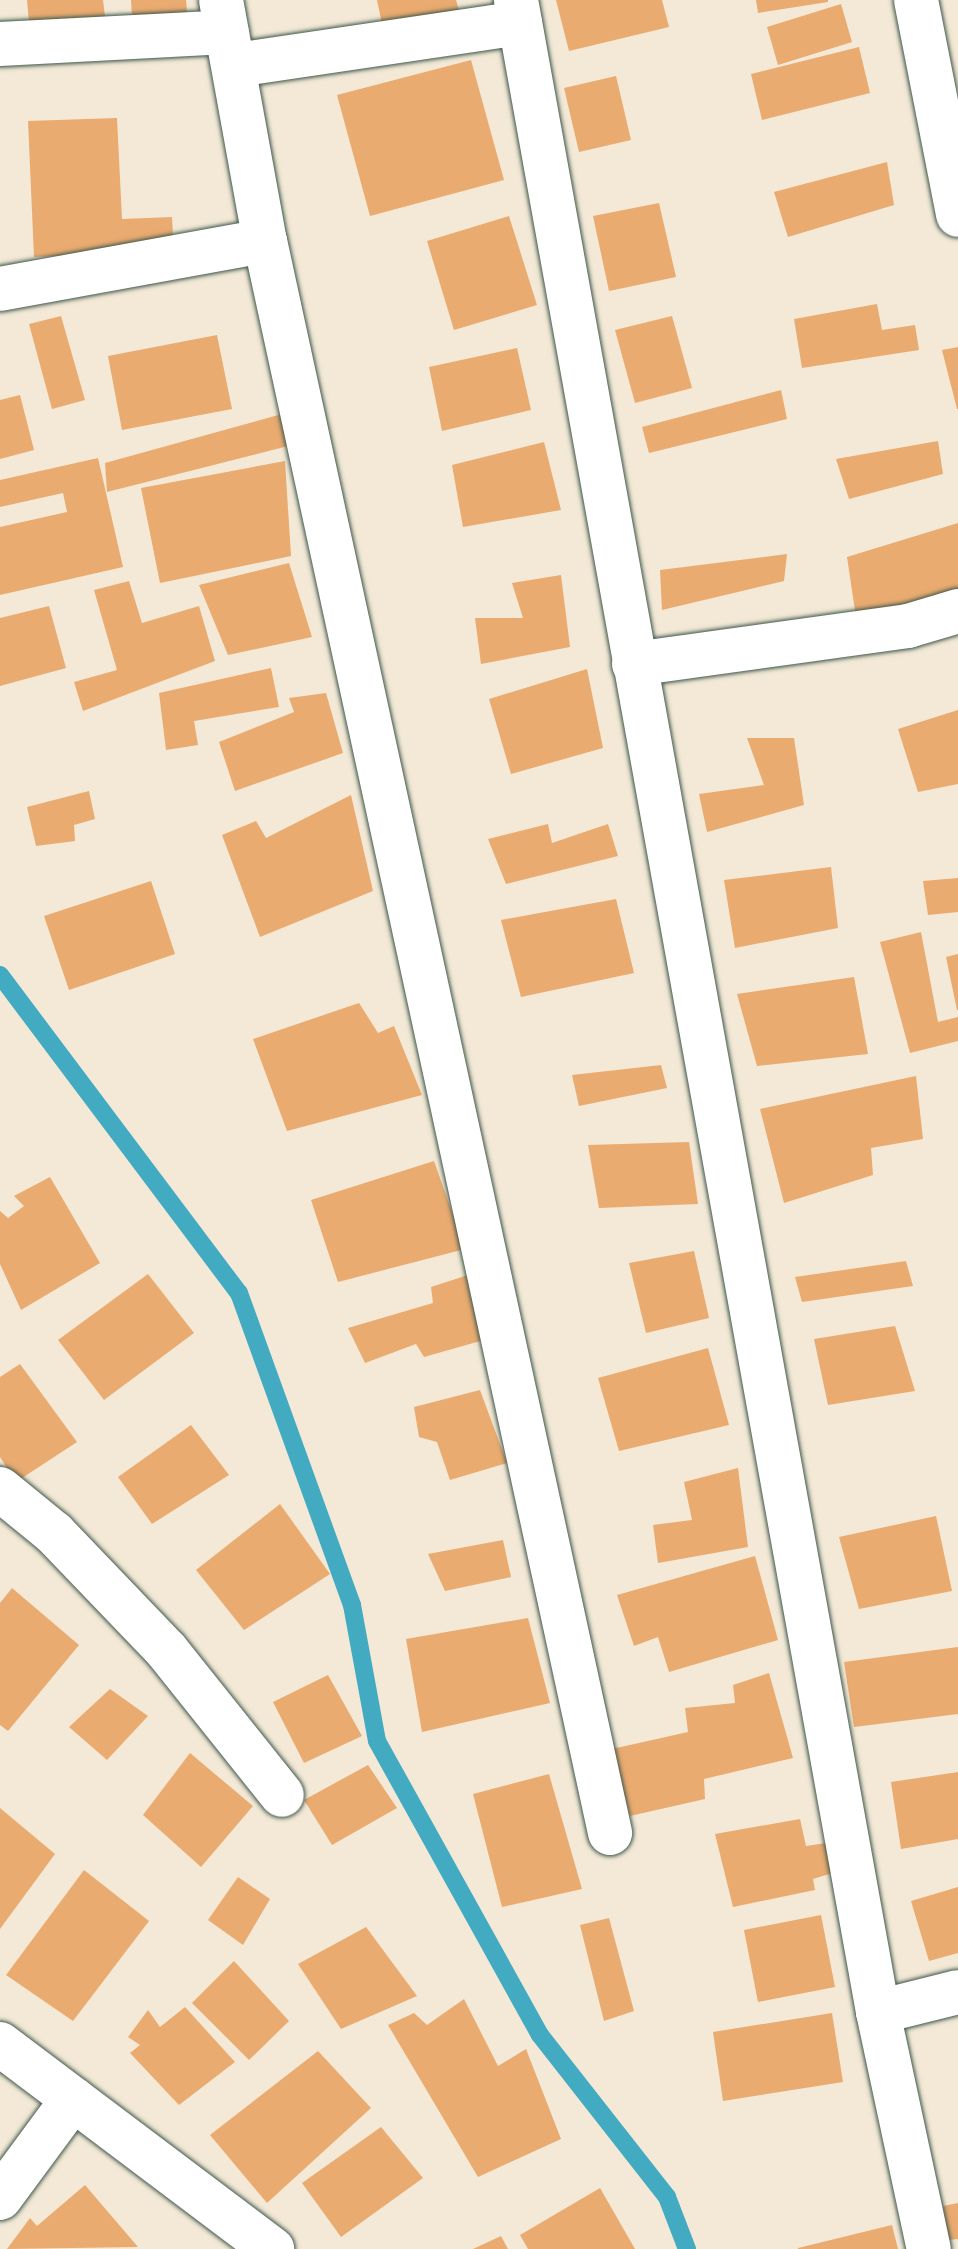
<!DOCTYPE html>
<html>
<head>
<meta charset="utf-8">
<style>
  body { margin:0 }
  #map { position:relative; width:958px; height:2249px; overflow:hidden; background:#f3e9d6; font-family:Mali,sans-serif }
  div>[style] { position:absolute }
  .stream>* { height:18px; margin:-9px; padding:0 9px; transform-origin:9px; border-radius:9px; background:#42abc2 }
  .building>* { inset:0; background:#eaab70 }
  .roads { filter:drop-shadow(0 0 2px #3f574c) drop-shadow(0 0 2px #3f574c) }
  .minor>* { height:44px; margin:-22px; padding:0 22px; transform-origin:22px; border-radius:22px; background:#fff }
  span { translate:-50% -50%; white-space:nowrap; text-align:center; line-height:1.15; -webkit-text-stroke:6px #f6f6f2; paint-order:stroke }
</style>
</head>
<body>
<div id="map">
  <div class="stream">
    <i style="left:0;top:975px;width:398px;rotate:53.1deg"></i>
    <i style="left:239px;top:1293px;width:332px;rotate:70.1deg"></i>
    <i style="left:352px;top:1605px;width:138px;rotate:79.6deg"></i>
    <i style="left:377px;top:1741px;width:336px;rotate:61deg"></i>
    <i style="left:540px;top:2035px;width:206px;rotate:51.9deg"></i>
    <i style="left:667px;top:2197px;width:56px;rotate:69deg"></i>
  </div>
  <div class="building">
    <i style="clip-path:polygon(27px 0,103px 0,106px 25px,30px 33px)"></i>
    <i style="clip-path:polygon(131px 0,186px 0,187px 12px,132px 17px)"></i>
    <i style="clip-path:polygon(377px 0,456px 0,462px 21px,385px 38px)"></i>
    <i style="clip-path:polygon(556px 0,662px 0,669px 27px,569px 51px)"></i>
    <i style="clip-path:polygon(756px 0,828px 0,828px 2px,758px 13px)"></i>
    <i style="clip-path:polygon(841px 4px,852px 42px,778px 65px,767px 27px)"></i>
    <i style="clip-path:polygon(859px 47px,870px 93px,762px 120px,751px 74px)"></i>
    <i style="clip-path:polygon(471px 60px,504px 180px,370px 216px,337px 95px)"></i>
    <i style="clip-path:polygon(616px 76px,631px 140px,579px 152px,564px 88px)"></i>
    <i style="clip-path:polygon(117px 118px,122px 219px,172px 217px,174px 252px,34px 257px,28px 121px)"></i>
    <i style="clip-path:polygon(887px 162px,894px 205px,788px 237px,774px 192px)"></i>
    <i style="clip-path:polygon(659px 203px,676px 277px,609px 291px,593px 216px)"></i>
    <i style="clip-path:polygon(509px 216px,537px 305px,454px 330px,427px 241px)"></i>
    <i style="clip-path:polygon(877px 304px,882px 330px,915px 325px,919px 350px,802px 368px,794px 319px)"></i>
    <i style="clip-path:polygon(61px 316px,85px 400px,52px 409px,29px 324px)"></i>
    <i style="clip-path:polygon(672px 316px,692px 388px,635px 403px,615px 330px)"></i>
    <i style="clip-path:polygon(217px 335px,232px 409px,122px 430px,108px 356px)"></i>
    <i style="clip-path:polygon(958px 347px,958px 409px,957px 409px,942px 350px)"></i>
    <i style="clip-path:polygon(517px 348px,531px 410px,442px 431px,429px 367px)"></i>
    <i style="clip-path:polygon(781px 390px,787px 419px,649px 453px,642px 427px)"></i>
    <i style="clip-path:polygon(20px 395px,34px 450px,0 459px,0 400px)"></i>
    <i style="clip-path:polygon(282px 414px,288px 446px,107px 492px,105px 463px)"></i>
    <i style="clip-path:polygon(938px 441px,943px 474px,849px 499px,836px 459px)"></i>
    <i style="clip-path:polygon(544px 442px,561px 510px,463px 527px,452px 465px)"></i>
    <i style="clip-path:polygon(98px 458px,123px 567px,0 595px,0 527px,67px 512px,63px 493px,0 507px,0 480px)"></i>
    <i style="clip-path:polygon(285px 461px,291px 556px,160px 583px,141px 488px)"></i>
    <i style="clip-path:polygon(958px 523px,958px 589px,856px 617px,847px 557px)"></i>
    <i style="clip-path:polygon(787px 554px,784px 581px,662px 610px,660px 570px)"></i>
    <i style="clip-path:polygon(289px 563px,312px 637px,228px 655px,199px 585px)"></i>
    <i style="clip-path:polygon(561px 575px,570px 647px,481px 664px,475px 618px,523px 618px,512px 583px)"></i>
    <i style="clip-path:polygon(129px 581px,142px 623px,199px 606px,215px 661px,83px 711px,74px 682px,117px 670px,94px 590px)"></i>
    <i style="clip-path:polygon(49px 606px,66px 668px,0 686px,0 618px)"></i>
    <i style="clip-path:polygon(271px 668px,279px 707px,194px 721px,198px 745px,166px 750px,159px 693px)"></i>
    <i style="clip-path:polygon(587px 669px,603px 748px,511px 774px,489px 699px)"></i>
    <i style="clip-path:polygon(326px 693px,343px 753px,235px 791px,219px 742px,294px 712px,289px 698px)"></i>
    <i style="clip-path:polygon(958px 710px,958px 784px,918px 792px,898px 729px)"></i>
    <i style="clip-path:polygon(747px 738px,794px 738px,804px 805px,707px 832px,699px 794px,764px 785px)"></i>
    <i style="clip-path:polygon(89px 791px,95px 819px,74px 825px,75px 841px,36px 846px,27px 807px)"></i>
    <i style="clip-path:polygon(351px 795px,373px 891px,260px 937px,222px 835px,256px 821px,266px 838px)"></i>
    <i style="clip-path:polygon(548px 824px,552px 843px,608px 824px,618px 856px,506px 884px,488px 839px)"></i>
    <i style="clip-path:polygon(831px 867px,838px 928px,735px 948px,724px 880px)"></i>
    <i style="clip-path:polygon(958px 878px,958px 912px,928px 915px,923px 881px)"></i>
    <i style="clip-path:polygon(151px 881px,175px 954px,69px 990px,44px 916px)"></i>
    <i style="clip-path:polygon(616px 899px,634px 973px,521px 997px,501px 920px)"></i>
    <i style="clip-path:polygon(921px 932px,938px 1022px,958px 1017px,958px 1041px,910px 1053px,880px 942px)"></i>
    <i style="clip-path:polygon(958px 954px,958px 1010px,957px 1010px,946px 957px)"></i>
    <i style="clip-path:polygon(854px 977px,868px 1054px,757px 1066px,737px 994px)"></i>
    <i style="clip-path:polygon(359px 1003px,378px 1033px,394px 1026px,422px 1095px,287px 1131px,253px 1039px)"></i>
    <i style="clip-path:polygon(661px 1065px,667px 1088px,579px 1106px,572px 1075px)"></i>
    <i style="clip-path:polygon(916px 1076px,923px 1139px,871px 1148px,873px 1175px,784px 1203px,760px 1109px)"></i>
    <i style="clip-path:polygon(689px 1142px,698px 1204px,599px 1208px,588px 1145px)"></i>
    <i style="clip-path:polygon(434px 1161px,465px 1249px,338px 1282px,311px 1200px)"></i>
    <i style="clip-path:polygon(50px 1177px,100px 1263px,21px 1310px,0 1264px,0 1211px,8px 1218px,24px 1206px,14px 1196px)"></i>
    <i style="clip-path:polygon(694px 1251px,709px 1318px,646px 1333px,629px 1263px)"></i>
    <i style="clip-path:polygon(906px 1261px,913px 1286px,802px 1302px,795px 1277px)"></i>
    <i style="clip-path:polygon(148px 1274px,194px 1333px,104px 1400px,58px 1340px)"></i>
    <i style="clip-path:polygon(471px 1274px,484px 1340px,424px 1357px,416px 1344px,365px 1363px,348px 1328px,433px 1303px,431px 1287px)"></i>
    <i style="clip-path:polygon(895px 1326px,915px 1391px,828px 1405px,814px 1339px)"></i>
    <i style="clip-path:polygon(708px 1348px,729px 1425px,619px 1451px,598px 1378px)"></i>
    <i style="clip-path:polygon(20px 1364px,77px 1442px,16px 1482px,0 1457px,0 1377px)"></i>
    <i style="clip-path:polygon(480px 1390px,507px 1463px,450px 1480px,437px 1442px,419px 1437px,414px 1407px)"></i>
    <i style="clip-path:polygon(191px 1425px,229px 1475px,152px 1524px,118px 1477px)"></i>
    <i style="clip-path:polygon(738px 1468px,748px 1547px,658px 1563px,653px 1525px,692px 1520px,684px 1482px)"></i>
    <i style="clip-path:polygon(280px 1504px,330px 1574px,244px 1630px,196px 1570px)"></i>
    <i style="clip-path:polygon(936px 1516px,952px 1591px,859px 1609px,839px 1537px)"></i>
    <i style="clip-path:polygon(503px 1540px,511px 1577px,445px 1591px,428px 1554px)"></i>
    <i style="clip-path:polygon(755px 1556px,778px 1640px,669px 1672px,658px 1637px,634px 1646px,617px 1595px)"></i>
    <i style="clip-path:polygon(12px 1588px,79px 1645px,8px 1731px,0 1725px,0 1603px)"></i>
    <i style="clip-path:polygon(528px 1618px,550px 1703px,422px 1732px,406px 1639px)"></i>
    <i style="clip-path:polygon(958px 1647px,958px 1714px,854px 1727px,844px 1662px)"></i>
    <i style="clip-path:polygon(769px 1673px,793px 1758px,704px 1779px,705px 1799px,630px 1816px,612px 1749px,688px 1732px,685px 1708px,735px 1703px,733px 1685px)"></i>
    <i style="clip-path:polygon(328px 1675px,362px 1736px,304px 1763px,273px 1702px)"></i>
    <i style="clip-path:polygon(110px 1689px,148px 1716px,107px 1760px,69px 1727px)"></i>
    <i style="clip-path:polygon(190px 1753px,253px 1806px,201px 1867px,143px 1815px)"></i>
    <i style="clip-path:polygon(368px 1765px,397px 1808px,332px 1845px,304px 1800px)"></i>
    <i style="clip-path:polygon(958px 1772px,958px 1839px,901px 1849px,891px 1782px)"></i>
    <i style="clip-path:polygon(549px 1774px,582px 1889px,502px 1907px,473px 1794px)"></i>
    <i style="clip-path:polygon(0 1808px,55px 1854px,0 1929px)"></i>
    <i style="clip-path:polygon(800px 1819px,806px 1846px,833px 1842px,839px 1871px,813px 1879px,815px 1890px,733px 1907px,715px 1834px)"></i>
    <i style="clip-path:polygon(84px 1870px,149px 1921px,73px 2021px,6px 1975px)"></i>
    <i style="clip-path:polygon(238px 1877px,270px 1899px,243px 1945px,208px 1920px)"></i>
    <i style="clip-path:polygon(958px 1887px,958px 1953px,929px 1961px,911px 1901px)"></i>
    <i style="clip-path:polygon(821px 1915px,835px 1987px,758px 2002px,744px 1930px)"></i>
    <i style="clip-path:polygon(609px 1918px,634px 2011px,604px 2021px,580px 1925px)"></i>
    <i style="clip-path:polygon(366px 1927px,417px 1996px,341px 2029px,298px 1964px)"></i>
    <i style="clip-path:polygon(234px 1961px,289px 2021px,249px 2060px,192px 2003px)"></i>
    <i style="clip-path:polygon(464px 1999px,498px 2066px,526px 2049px,561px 2139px,478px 2177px,388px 2025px,414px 2013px,427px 2025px)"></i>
    <i style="clip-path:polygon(185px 2007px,235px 2062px,179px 2105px,130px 2053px,140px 2045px,128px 2037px,148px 2010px,160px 2027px)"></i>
    <i style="clip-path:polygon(832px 2013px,843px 2082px,723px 2101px,713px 2032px)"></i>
    <i style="clip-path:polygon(318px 2051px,371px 2108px,267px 2203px,210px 2135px)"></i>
    <i style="clip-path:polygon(381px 2127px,423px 2178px,341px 2237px,302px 2183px)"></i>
    <i style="clip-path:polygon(85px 2185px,138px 2247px,7px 2249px,30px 2218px,37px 2226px)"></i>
    <i style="clip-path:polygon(600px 2188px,635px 2249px,528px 2249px,520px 2235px)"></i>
    <i style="clip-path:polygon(958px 2203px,958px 2239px,948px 2240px,943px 2206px)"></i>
    <i style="clip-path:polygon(892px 2225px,898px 2249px,798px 2249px,798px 2248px)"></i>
    <i style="clip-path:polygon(501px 2236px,508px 2249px,473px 2249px)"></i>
  </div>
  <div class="roads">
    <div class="minor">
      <i style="left:221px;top:0;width:245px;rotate:79.7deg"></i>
      <i style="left:265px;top:241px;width:1629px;rotate:77.77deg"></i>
      <i style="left:516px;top:0;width:2044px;rotate:79.8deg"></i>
      <i style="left:878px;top:2012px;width:242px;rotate:77.9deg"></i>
      <i style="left:916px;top:0;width:219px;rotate:78.9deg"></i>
      <i style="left:0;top:44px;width:227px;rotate:-3deg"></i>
      <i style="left:236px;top:65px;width:287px;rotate:-8.4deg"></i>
      <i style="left:0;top:289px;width:269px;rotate:-10.3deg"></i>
      <i style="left:634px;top:664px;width:277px;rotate:-7.9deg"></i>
      <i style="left:908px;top:626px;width:52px;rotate:-16.7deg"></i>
      <i style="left:0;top:1489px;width:70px;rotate:39.2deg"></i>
      <i style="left:54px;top:1533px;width:163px;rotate:46.2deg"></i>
      <i style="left:167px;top:1651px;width:184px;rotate:51.4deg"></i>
      <i style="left:878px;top:2012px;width:82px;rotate:-14deg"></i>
      <i style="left:0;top:2044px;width:341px;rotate:37deg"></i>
      <i style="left:0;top:2198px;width:123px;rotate:-53.6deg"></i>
    </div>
  </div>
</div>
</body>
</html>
